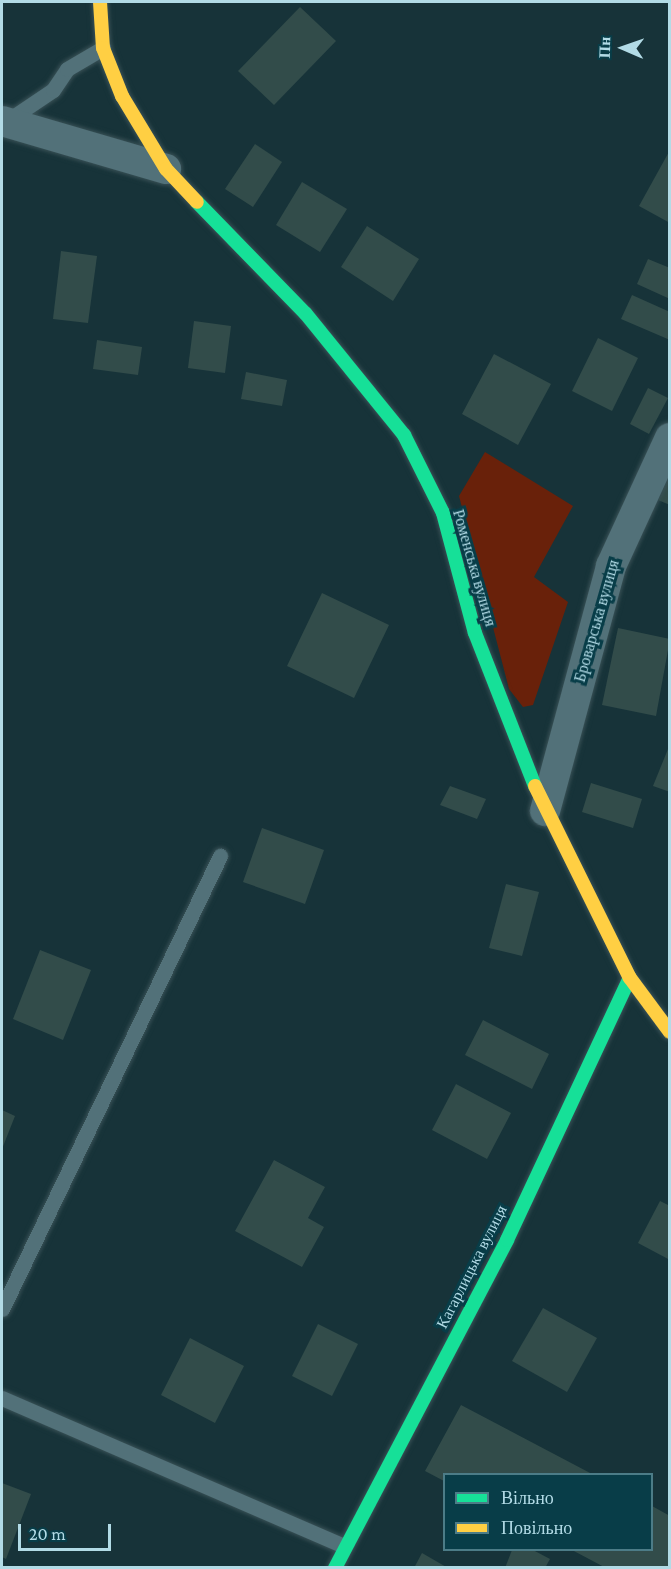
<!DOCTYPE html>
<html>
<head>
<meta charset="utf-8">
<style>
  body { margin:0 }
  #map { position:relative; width:671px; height:1569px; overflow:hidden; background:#173339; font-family:"Crimson Pro",serif }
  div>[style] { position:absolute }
  .green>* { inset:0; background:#69210a }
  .building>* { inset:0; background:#324c4a }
  .roads { filter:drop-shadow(0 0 2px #395156) drop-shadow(0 0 2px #395156) }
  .lane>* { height:15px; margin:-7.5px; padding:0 7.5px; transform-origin:7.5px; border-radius:7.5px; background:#527179 }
  .street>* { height:30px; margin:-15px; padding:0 15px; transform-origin:15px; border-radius:15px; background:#527179 }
  .fast>* { height:14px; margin:-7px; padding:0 7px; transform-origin:7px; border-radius:7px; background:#16e098 }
  .slow>* { height:14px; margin:-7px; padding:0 7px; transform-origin:7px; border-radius:7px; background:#ffcf43 }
  span { translate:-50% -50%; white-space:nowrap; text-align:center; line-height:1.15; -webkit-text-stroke:6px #083d48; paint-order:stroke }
  .street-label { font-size:16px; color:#b2dbe6 }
  .frame { position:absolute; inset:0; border:3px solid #b2dbe6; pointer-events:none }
  .legend { position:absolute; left:443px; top:1473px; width:210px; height:78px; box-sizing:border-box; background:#083d48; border:2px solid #4c7c87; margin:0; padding:8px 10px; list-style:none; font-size:18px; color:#b2dbe6 }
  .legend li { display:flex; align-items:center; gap:12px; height:30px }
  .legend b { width:30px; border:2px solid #4c7c87 }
  .north { position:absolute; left:593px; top:18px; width:60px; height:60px; -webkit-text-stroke:4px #083d48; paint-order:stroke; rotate:272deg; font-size:16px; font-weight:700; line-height:24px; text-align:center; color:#b2dbe6 }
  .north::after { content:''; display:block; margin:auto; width:21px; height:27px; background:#b2dbe6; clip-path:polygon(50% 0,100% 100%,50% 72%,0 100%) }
  .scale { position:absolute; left:18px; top:1524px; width:93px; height:27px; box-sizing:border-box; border:3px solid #b2dbe6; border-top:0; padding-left:8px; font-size:18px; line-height:21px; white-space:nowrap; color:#b2dbe6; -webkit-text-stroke:4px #083d48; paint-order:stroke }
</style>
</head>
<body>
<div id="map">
  <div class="green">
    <i style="clip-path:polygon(485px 452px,573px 506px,534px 577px,568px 602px,533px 705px,523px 707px,509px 689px,459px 496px)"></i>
  </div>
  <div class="building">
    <i style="clip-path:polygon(300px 7px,336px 41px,274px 105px,238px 71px)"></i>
    <i style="clip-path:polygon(255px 144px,282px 162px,253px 207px,225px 189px)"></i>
    <i style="clip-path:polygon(670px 150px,670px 223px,639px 206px)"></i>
    <i style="clip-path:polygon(302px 182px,347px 209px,320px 252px,276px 225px)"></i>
    <i style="clip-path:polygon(367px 226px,419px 259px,393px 301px,341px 267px)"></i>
    <i style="clip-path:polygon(61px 251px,97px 256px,88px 323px,53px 319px)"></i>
    <i style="clip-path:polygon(648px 259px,670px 268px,670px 299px,637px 284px)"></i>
    <i style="clip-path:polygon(632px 295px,670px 312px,670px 340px,621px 319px)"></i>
    <i style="clip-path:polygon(194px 321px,231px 326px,225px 373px,188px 368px)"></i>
    <i style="clip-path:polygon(598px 338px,638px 358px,612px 411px,572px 391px)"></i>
    <i style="clip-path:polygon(97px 340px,142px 347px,138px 375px,93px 369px)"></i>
    <i style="clip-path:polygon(494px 354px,551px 384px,518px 445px,462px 414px)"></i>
    <i style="clip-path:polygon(246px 372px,287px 380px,282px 406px,241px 399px)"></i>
    <i style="clip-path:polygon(648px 388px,668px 398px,649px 434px,630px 424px)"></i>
    <i style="clip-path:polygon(670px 474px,670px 505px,658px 500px)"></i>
    <i style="clip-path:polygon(322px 593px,389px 625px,354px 698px,287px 666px)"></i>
    <i style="clip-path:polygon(618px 628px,670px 639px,656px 716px,602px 705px)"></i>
    <i style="clip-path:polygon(668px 749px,670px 750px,670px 792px,653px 786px)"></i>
    <i style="clip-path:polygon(591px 783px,642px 799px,633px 828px,582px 812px)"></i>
    <i style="clip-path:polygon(450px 786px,486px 799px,477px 819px,440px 805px)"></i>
    <i style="clip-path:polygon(262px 828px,324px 850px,305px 904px,243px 882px)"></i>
    <i style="clip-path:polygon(506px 884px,539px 892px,522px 956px,489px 948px)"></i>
    <i style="clip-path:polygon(40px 950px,91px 970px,63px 1040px,13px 1019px)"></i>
    <i style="clip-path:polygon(483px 1020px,549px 1054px,532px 1089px,465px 1055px)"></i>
    <i style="clip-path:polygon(456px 1084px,511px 1113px,487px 1159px,432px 1130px)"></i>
    <i style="clip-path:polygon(2px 1110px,15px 1116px,2px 1149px)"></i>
    <i style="clip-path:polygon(274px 1160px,325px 1187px,308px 1218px,324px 1227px,302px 1267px,235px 1231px)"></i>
    <i style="clip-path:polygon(660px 1201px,670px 1206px,670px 1260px,638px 1243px)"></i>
    <i style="clip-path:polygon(543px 1308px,597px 1338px,567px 1392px,512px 1361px)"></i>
    <i style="clip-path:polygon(318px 1324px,358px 1344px,332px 1396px,292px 1376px)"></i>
    <i style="clip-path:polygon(190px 1338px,244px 1366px,215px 1423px,161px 1395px)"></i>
    <i style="clip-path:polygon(461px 1405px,592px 1474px,444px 1474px,444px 1481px,425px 1471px)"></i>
    <i style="clip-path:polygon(2px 1483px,31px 1494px,6px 1559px,2px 1557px)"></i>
    <i style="clip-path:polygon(652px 1506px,670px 1516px,670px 1568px,606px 1568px,572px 1550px,652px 1550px)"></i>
    <i style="clip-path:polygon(512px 1550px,533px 1550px,550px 1559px,545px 1568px,505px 1568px)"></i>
    <i style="clip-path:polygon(422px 1553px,448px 1568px,414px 1568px)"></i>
  </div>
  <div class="roads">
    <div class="lane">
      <i style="left:7px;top:121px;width:55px;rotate:-34deg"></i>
      <i style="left:53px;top:90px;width:25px;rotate:-56deg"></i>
      <i style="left:67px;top:69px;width:42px;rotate:-30.3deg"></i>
      <i style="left:2px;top:1309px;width:503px;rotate:-64.3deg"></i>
      <i style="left:2px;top:1398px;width:373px;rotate:23.4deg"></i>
    </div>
    <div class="street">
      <i style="left:2px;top:121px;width:171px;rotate:16.3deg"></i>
      <i style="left:545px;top:811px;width:254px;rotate:-74.9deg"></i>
      <i style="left:611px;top:566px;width:141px;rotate:-65.3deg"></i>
    </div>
    <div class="fast">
      <i style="left:197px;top:202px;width:156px;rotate:45.8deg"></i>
      <i style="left:306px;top:314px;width:156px;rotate:51deg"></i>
      <i style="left:404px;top:435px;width:87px;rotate:63.4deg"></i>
      <i style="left:443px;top:513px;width:124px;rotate:75.1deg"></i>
      <i style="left:475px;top:633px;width:164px;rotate:68.6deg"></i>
      <i style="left:335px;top:1568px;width:370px;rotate:-62.3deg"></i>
      <i style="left:507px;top:1240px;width:289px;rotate:-64.9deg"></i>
    </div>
    <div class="slow">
      <i style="left:100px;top:2px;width:46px;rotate:86.3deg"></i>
      <i style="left:103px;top:48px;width:52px;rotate:68.4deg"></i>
      <i style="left:122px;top:96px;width:85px;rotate:58.9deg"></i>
      <i style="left:166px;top:169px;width:45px;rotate:46.8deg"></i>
      <i style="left:535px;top:786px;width:214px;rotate:63.7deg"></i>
      <i style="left:630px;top:978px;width:67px;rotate:53.5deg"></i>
    </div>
  </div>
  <div class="street-label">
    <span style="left:474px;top:568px;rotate:74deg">Роменська вулиця</span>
    <span style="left:597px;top:621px;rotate:-74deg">Броварська вулиця</span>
    <span style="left:472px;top:1267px;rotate:-63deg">Кагарлицька вулиця</span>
  </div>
  <div class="frame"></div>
  <ul class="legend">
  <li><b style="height:8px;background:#16e098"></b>Вільно</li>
  <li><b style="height:8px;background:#ffcf43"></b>Повільно</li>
  </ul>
  <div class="north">Пн</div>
  <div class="scale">20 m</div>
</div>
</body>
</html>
